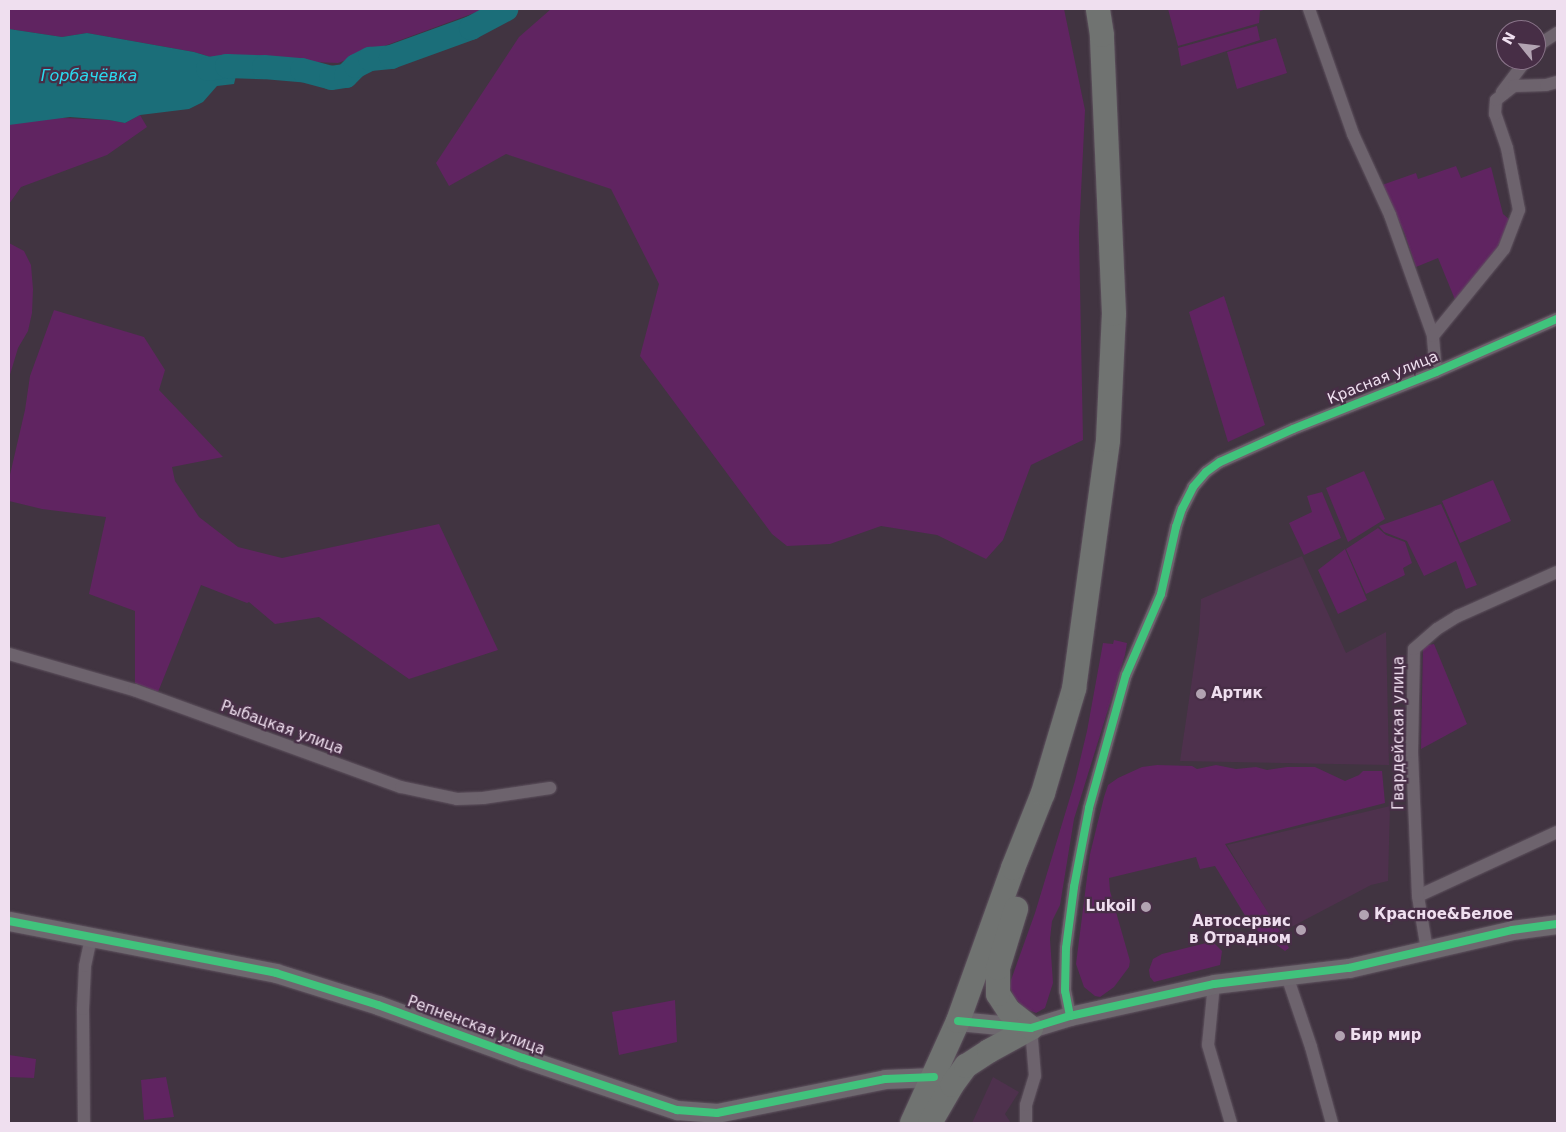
<!DOCTYPE html>
<html>
<head>
<meta charset="utf-8">
<style>
  body { margin:0 }
  #map { position:relative; width:1566px; height:1132px; overflow:hidden; background:#413441; font-family:"DejaVu Sans",sans-serif }
  div>[style] { position:absolute }
  .built>* { inset:0; background:#4e314d }
  .green>* { inset:0; background:#602461 }
  .water>* { inset:0; background:#1b6e79 }
  .river>* { height:24px; margin:-12px; padding:0 12px; transform-origin:12px; border-radius:12px; background:#1b6e79 }
  .roads { filter:drop-shadow(0 0 1px #5f535f) drop-shadow(0 0 1px #5f535f) }
  .street>* { height:12px; margin:-6px; padding:0 6px; transform-origin:6px; border-radius:6px; background:#6d636d }
  .secondary>* { height:19px; margin:-9.5px; padding:0 9.5px; transform-origin:9.5px; border-radius:9.5px; background:#6e686f }
  .highway>* { height:24px; margin:-12px; padding:0 12px; transform-origin:12px; border-radius:12px; background:#707371 }
  .cycleway>* { height:8px; margin:-4px; padding:0 4px; transform-origin:4px; border-radius:4px; background:#40c37c }
  .dots>* { width:14px; height:14px; translate:-50% -50%; box-sizing:border-box; border:2px solid #472e46; border-radius:50% }
  span { translate:-50% -50%; white-space:nowrap; text-align:center; line-height:1.15; -webkit-text-stroke:4.5px #472e46; paint-order:stroke }
  .street-label { font-size:15px; color:#efdfef }
  .poi-label { font-size:15px; color:#efdfef; font-weight:700 }
  .left { translate:0 -50%; text-align:left }
  .right { translate:-100% -50%; text-align:right }
  .water-label { font-size:16px; color:#2adaee; font-style:italic }
  .frame { position:absolute; inset:0; border:10px solid #efdfef; pointer-events:none }
  .north { position:absolute; left:1496px; top:20px; width:50px; height:50px; box-sizing:border-box; background:#472e46; border:1px solid #8a758a; border-radius:50%; rotate:299deg; font-size:14px; font-weight:700; line-height:20px; text-align:center; color:#efdfef }
  .north::after { content:''; display:block; margin:auto; width:18px; height:22px; background:#b2a3b2; clip-path:polygon(50% 0,100% 100%,50% 72%,0 100%) }
</style>
</head>
<body>
<div id="map">
  <div class="built">
    <i style="clip-path:polygon(1302px 556px,1346px 653px,1386px 632px,1389px 765px,1180px 761px,1199px 632px,1201px 599px)"></i>
    <i style="clip-path:polygon(1390px 806px,1388px 881px,1371px 885px,1280px 933px,1227px 845px)"></i>
    <i style="clip-path:polygon(993px 1077px,1019px 1092px,1005px 1114px,1011px 1123px,972px 1123px)"></i>
  </div>
  <div class="green">
    <i style="clip-path:polygon(9px 9px,485px 9px,338px 63px,214px 58px,194px 52px,87px 33px,62px 37px,9px 29px)"></i>
    <i style="clip-path:polygon(551px 9px,1064px 9px,1085px 110px,1079px 234px,1083px 440px,1031px 465px,1003px 540px,986px 559px,937px 535px,881px 526px,830px 544px,787px 546px,772px 534px,640px 356px,659px 284px,611px 189px,506px 154px,449px 186px,436px 163px,519px 37px)"></i>
    <i style="clip-path:polygon(1168px 9px,1267px 9px,1260px 11px,1259px 23px,1178px 46px)"></i>
    <i style="clip-path:polygon(1257px 26px,1260px 40px,1181px 66px,1178px 48px)"></i>
    <i style="clip-path:polygon(1276px 38px,1287px 73px,1237px 89px,1227px 52px)"></i>
    <i style="clip-path:polygon(9px 56px,63px 118px,109px 120px,125px 123px,140px 115px,147px 127px,107px 155px,21px 187px,9px 204px)"></i>
    <i style="clip-path:polygon(1456px 166px,1461px 178px,1491px 167px,1503px 214px,1510px 220px,1497px 249px,1456px 302px,1438px 258px,1416px 267px,1404px 232px,1382px 185px,1416px 173px,1418px 179px)"></i>
    <i style="clip-path:polygon(9px 243px,24px 251px,31px 265px,33px 289px,32px 313px,28px 331px,18px 348px,9px 378px)"></i>
    <i style="clip-path:polygon(1224px 296px,1265px 425px,1228px 442px,1189px 312px)"></i>
    <i style="clip-path:polygon(54px 310px,144px 337px,165px 370px,159px 390px,223px 457px,172px 467px,175px 481px,199px 517px,238px 547px,282px 558px,439px 524px,498px 650px,409px 679px,319px 617px,275px 624px,249px 602px,247px 603px,201px 585px,158px 692px,135px 683px,135px 611px,89px 594px,106px 517px,42px 509px,9px 501px,9px 479px,25px 410px,30px 376px)"></i>
    <i style="clip-path:polygon(1364px 471px,1385px 519px,1348px 542px,1326px 488px)"></i>
    <i style="clip-path:polygon(1493px 480px,1511px 521px,1460px 543px,1442px 501px)"></i>
    <i style="clip-path:polygon(1322px 492px,1341px 538px,1304px 555px,1289px 523px,1312px 512px,1307px 496px)"></i>
    <i style="clip-path:polygon(1441px 504px,1477px 585px,1466px 589px,1456px 561px,1424px 576px,1407px 541px,1384px 532px,1379px 526px)"></i>
    <i style="clip-path:polygon(1378px 528px,1386px 535px,1405px 542px,1412px 563px,1403px 568px,1405px 575px,1366px 594px,1346px 549px)"></i>
    <i style="clip-path:polygon(1345px 549px,1367px 600px,1338px 614px,1318px 570px)"></i>
    <i style="clip-path:polygon(1114px 640px,1127px 643px,1125px 655px,1074px 819px,1060px 905px,1052px 921px,1050px 939px,1053px 983px,1045px 1008px,1036px 1013px,1024px 1008px,1014px 997px,1010px 987px,1011px 980px,1035px 913px,1075px 781px,1087px 731px,1103px 643px,1113px 644px)"></i>
    <i style="clip-path:polygon(1434px 644px,1467px 724px,1421px 749px,1423px 646px)"></i>
    <i style="clip-path:polygon(1157px 765px,1192px 766px,1197px 769px,1216px 765px,1236px 769px,1256px 767px,1267px 770px,1287px 767px,1315px 767px,1345px 781px,1359px 775px,1363px 771px,1382px 771px,1385px 803px,1225px 844px,1284px 938px,1289px 948px,1285px 951px,1252px 927px,1215px 866px,1200px 869px,1196px 857px,1109px 878px,1110px 891px,1130px 961px,1129px 967px,1114px 987px,1100px 997px,1095px 996px,1084px 987px,1076px 964px,1090px 854px,1104px 797px,1108px 785px,1118px 778px,1142px 767px)"></i>
    <i style="clip-path:polygon(1210px 942px,1215px 944px,1222px 951px,1220px 965px,1154px 982px,1150px 977px,1149px 970px,1153px 959px,1162px 954px)"></i>
    <i style="clip-path:polygon(675px 1000px,677px 1042px,619px 1055px,612px 1012px)"></i>
    <i style="clip-path:polygon(9px 1055px,36px 1059px,34px 1078px,9px 1077px)"></i>
    <i style="clip-path:polygon(166px 1077px,174px 1117px,144px 1120px,141px 1080px)"></i>
  </div>
  <div class="water">
    <i style="clip-path:polygon(9px 29px,62px 37px,87px 33px,194px 52px,214px 58px,240px 60px,234px 84px,217px 86px,203px 102px,189px 109px,140px 115px,125px 123px,109px 120px,70px 117px,9px 125px)"></i>
  </div>
  <div class="river">
    <i style="left:208px;top:69px;width:19px;rotate:-9deg"></i>
    <i style="left:227px;top:66px;width:37px;rotate:2deg"></i>
    <i style="left:264px;top:67px;width:38px;rotate:5deg"></i>
    <i style="left:302px;top:70px;width:30px;rotate:15deg"></i>
    <i style="left:331px;top:78px;width:15px;rotate:-8deg"></i>
    <i style="left:346px;top:76px;width:14px;rotate:-45deg"></i>
    <i style="left:356px;top:66px;width:16px;rotate:-27deg"></i>
    <i style="left:370px;top:59px;width:21px;rotate:-5deg"></i>
    <i style="left:391px;top:57px;width:85px;rotate:-19.9deg"></i>
    <i style="left:471px;top:28px;width:40px;rotate:-28deg"></i>
  </div>
  <div class="roads">
    <div class="street">
      <i style="left:1309px;top:9px;width:133px;rotate:70.6deg"></i>
      <i style="left:1353px;top:134px;width:89px;rotate:65.4deg"></i>
      <i style="left:1390px;top:215px;width:128px;rotate:70.4deg"></i>
      <i style="left:1536px;top:49px;width:10px;rotate:-45deg"></i>
      <i style="left:1543px;top:42px;width:17px;rotate:-33deg"></i>
      <i style="left:1502px;top:92px;width:40px;rotate:-53deg"></i>
      <i style="left:1436px;top:372px;width:36px;rotate:-95deg"></i>
      <i style="left:1433px;top:336px;width:112px;rotate:-50.8deg"></i>
      <i style="left:1504px;top:249px;width:42px;rotate:-69deg"></i>
      <i style="left:1519px;top:210px;width:63px;rotate:-101deg"></i>
      <i style="left:1507px;top:148px;width:36px;rotate:-109deg"></i>
      <i style="left:1495px;top:114px;width:14px;rotate:-86deg"></i>
      <i style="left:1496px;top:100px;width:23px;rotate:-38deg"></i>
      <i style="left:1514px;top:86px;width:32px;rotate:-2deg"></i>
      <i style="left:1546px;top:85px;width:11px;rotate:-15deg"></i>
      <i style="left:9px;top:654px;width:130px;rotate:16.1deg"></i>
      <i style="left:134px;top:690px;width:284px;rotate:20deg"></i>
      <i style="left:401px;top:787px;width:57px;rotate:12.1deg"></i>
      <i style="left:457px;top:799px;width:26px;rotate:-2deg"></i>
      <i style="left:483px;top:798px;width:68px;rotate:-8.5deg"></i>
      <i style="left:1418px;top:896px;width:153px;rotate:-24.7deg"></i>
      <i style="left:1427px;top:950px;width:55px;rotate:-99.5deg"></i>
      <i style="left:1418px;top:896px;width:144px;rotate:-92.4deg"></i>
      <i style="left:1412px;top:752px;width:103px;rotate:-88.9deg"></i>
      <i style="left:1414px;top:649px;width:30px;rotate:-41deg"></i>
      <i style="left:1437px;top:629px;width:25px;rotate:-32deg"></i>
      <i style="left:1458px;top:616px;width:108px;rotate:-24deg"></i>
      <i style="left:1287px;top:976px;width:75px;rotate:71.3deg"></i>
      <i style="left:1311px;top:1047px;width:79px;rotate:74.6deg"></i>
      <i style="left:1214px;top:984px;width:61px;rotate:95.6deg"></i>
      <i style="left:1208px;top:1045px;width:81px;rotate:73.6deg"></i>
      <i style="left:1070px;top:1016px;width:25px;rotate:-101deg"></i>
      <i style="left:1065px;top:991px;width:43px;rotate:-88.7deg"></i>
      <i style="left:1066px;top:948px;width:62px;rotate:-82.5deg"></i>
      <i style="left:1074px;top:887px;width:80px;rotate:-79.2deg"></i>
      <i style="left:1089px;top:808px;width:138px;rotate:-74.5deg"></i>
      <i style="left:1126px;top:675px;width:88px;rotate:-66.6deg"></i>
      <i style="left:1161px;top:594px;width:69px;rotate:-77.4deg"></i>
      <i style="left:1176px;top:527px;width:19px;rotate:-72deg"></i>
      <i style="left:1182px;top:509px;width:25px;rotate:-63deg"></i>
      <i style="left:1193px;top:487px;width:20px;rotate:-49deg"></i>
      <i style="left:1206px;top:472px;width:17px;rotate:-36deg"></i>
      <i style="left:1220px;top:462px;width:80px;rotate:-24.3deg"></i>
      <i style="left:1293px;top:429px;width:154px;rotate:-21.7deg"></i>
      <i style="left:1436px;top:372px;width:132px;rotate:-23.7deg"></i>
      <i style="left:84px;top:1123px;width:114px;rotate:-90.5deg"></i>
      <i style="left:83px;top:1009px;width:43px;rotate:-87.3deg"></i>
      <i style="left:85px;top:966px;width:29px;rotate:-78deg"></i>
      <i style="left:1026px;top:1123px;width:18px;rotate:-90deg"></i>
      <i style="left:1026px;top:1105px;width:30px;rotate:-73deg"></i>
      <i style="left:1035px;top:1076px;width:48px;rotate:-94.8deg"></i>
    </div>
    <div class="secondary">
      <i style="left:9px;top:921px;width:272px;rotate:11deg"></i>
      <i style="left:276px;top:973px;width:107px;rotate:17.4deg"></i>
      <i style="left:378px;top:1005px;width:154px;rotate:20.1deg"></i>
      <i style="left:523px;top:1058px;width:163px;rotate:18.7deg"></i>
      <i style="left:677px;top:1110px;width:40px;rotate:4.3deg"></i>
      <i style="left:717px;top:1113px;width:171px;rotate:-11.4deg"></i>
      <i style="left:885px;top:1079px;width:49px;rotate:-2.3deg"></i>
      <i style="left:958px;top:1021px;width:73px;rotate:5.5deg"></i>
      <i style="left:1031px;top:1028px;width:41px;rotate:-17.1deg"></i>
      <i style="left:1070px;top:1016px;width:148px;rotate:-12.5deg"></i>
      <i style="left:1214px;top:984px;width:136px;rotate:-6.8deg"></i>
      <i style="left:1349px;top:968px;width:167px;rotate:-13.1deg"></i>
      <i style="left:1512px;top:930px;width:45px;rotate:-7.6deg"></i>
    </div>
    <div class="highway">
      <i style="left:912px;top:1123px;width:112px;rotate:-65.7deg"></i>
      <i style="left:958px;top:1021px;width:163px;rotate:-70.2deg"></i>
      <i style="left:1013px;top:868px;width:81px;rotate:-68.2deg"></i>
      <i style="left:1043px;top:793px;width:109px;rotate:-73.4deg"></i>
      <i style="left:1074px;top:689px;width:251px;rotate:-82.2deg"></i>
      <i style="left:1108px;top:440px;width:126px;rotate:-87.3deg"></i>
      <i style="left:1114px;top:314px;width:279px;rotate:-92.5deg"></i>
      <i style="left:1102px;top:35px;width:26px;rotate:-99deg"></i>
      <i style="left:930px;top:1123px;width:44px;rotate:-59.9deg"></i>
      <i style="left:952px;top:1085px;width:24px;rotate:-54deg"></i>
      <i style="left:966px;top:1066px;width:27px;rotate:-33deg"></i>
      <i style="left:989px;top:1051px;width:48px;rotate:-28.7deg"></i>
      <i style="left:1031px;top:1028px;width:28px;rotate:-142deg"></i>
      <i style="left:1009px;top:1011px;width:20px;rotate:-123deg"></i>
      <i style="left:998px;top:994px;width:26px;rotate:-90deg"></i>
      <i style="left:998px;top:968px;width:62px;rotate:-73deg"></i>
    </div>
  </div>
  <div class="cycleway">
    <i style="left:9px;top:921px;width:272px;rotate:11deg"></i>
    <i style="left:276px;top:973px;width:107px;rotate:17.4deg"></i>
    <i style="left:378px;top:1005px;width:154px;rotate:20.1deg"></i>
    <i style="left:523px;top:1058px;width:163px;rotate:18.7deg"></i>
    <i style="left:677px;top:1110px;width:40px;rotate:4.3deg"></i>
    <i style="left:717px;top:1113px;width:171px;rotate:-11.4deg"></i>
    <i style="left:885px;top:1079px;width:49px;rotate:-2.3deg"></i>
    <i style="left:1070px;top:1016px;width:25px;rotate:-101deg"></i>
    <i style="left:1065px;top:991px;width:43px;rotate:-88.7deg"></i>
    <i style="left:1066px;top:948px;width:62px;rotate:-82.5deg"></i>
    <i style="left:1074px;top:887px;width:80px;rotate:-79.2deg"></i>
    <i style="left:1089px;top:808px;width:138px;rotate:-74.5deg"></i>
    <i style="left:1126px;top:675px;width:88px;rotate:-66.6deg"></i>
    <i style="left:1161px;top:594px;width:69px;rotate:-77.4deg"></i>
    <i style="left:1176px;top:527px;width:19px;rotate:-72deg"></i>
    <i style="left:1182px;top:509px;width:25px;rotate:-63deg"></i>
    <i style="left:1193px;top:487px;width:20px;rotate:-49deg"></i>
    <i style="left:1206px;top:472px;width:17px;rotate:-36deg"></i>
    <i style="left:1220px;top:462px;width:80px;rotate:-24.3deg"></i>
    <i style="left:1293px;top:429px;width:154px;rotate:-21.7deg"></i>
    <i style="left:1436px;top:372px;width:132px;rotate:-23.7deg"></i>
    <i style="left:958px;top:1021px;width:73px;rotate:5.5deg"></i>
    <i style="left:1031px;top:1028px;width:41px;rotate:-17.1deg"></i>
    <i style="left:1070px;top:1016px;width:148px;rotate:-12.5deg"></i>
    <i style="left:1214px;top:984px;width:136px;rotate:-6.8deg"></i>
    <i style="left:1349px;top:968px;width:167px;rotate:-13.1deg"></i>
    <i style="left:1512px;top:930px;width:45px;rotate:-7.6deg"></i>
  </div>
  <div class="dots">
    <i style="left:1201px;top:694px;background:#b2a3b2"></i>
    <i style="left:1146px;top:907px;background:#b2a3b2"></i>
    <i style="left:1364px;top:915px;background:#b2a3b2"></i>
    <i style="left:1301px;top:930px;background:#b2a3b2"></i>
    <i style="left:1340px;top:1036px;background:#b2a3b2"></i>
  </div>
  <div class="street-label">
    <span style="left:1383px;top:378px;rotate:-22deg">Красная улица</span>
    <span style="left:282px;top:728px;rotate:20deg">Рыбацкая улица</span>
    <span style="left:1399px;top:733px;rotate:-90deg">Гвардейская улица</span>
    <span style="left:476px;top:1026px;rotate:20deg">Репненская улица</span>
  </div>
  <div class="poi-label">
    <span class="left" style="left:1211px;top:694px">Артик</span>
    <span class="right" style="left:1136px;top:907px">Lukoil</span>
    <span class="left" style="left:1374px;top:915px">Красное&amp;Белое</span>
    <span class="right" style="left:1291px;top:930px">Автосервис<br>в Отрадном</span>
    <span class="left" style="left:1350px;top:1036px">Бир мир</span>
  </div>
  <div class="water-label">
    <span style="left:89px;top:76px">Горбачёвка</span>
  </div>
  <div class="frame"></div>
  <div class="north">N</div>
</div>
</body>
</html>
